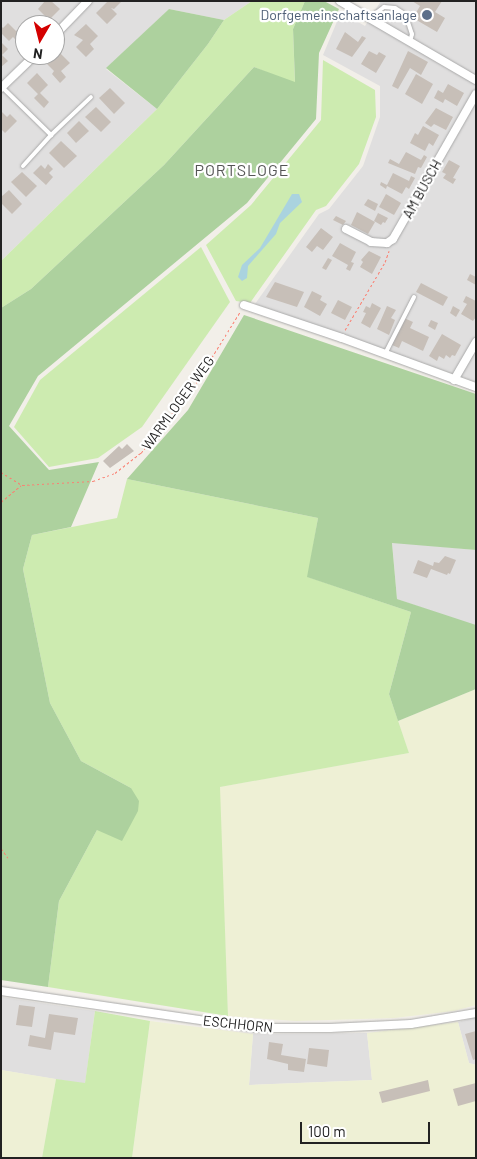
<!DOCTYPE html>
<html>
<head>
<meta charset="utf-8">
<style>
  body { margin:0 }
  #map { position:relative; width:477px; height:1159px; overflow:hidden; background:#f2efe9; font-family:Barlow,sans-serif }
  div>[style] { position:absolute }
  .residential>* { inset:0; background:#e0dfdf }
  .farmland>* { inset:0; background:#eef0d5 }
  .grass>* { inset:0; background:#cdebb0 }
  .forest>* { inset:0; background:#add19e }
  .water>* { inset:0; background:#aad3df }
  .building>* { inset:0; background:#c7bfb8 }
  .path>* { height:1px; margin-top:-0.5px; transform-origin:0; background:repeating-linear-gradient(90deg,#fa8072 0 2.5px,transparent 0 5px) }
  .roads { filter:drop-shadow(0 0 1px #a9a9a9) drop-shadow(0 0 1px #a9a9a9) }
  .service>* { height:4px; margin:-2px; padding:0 2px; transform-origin:2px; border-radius:2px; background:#fff }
  .minor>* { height:8px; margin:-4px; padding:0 4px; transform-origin:4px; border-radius:4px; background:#fff }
  .dots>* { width:14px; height:14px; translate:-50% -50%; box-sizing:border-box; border:2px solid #fff; border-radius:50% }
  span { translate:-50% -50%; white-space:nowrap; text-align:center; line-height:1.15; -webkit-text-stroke:4.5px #fff; paint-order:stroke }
  .service-label { font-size:14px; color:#4e5e75 }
  .right { translate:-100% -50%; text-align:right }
  .street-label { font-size:14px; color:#222 }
  .quarter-label { font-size:16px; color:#555; letter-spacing:1px }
  .frame { position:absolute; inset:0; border:2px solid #222; pointer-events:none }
  .north { position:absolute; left:15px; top:15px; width:50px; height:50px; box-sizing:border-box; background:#fff; border:1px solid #a7a7a7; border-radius:50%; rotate:188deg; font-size:14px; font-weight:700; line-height:20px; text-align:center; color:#222 }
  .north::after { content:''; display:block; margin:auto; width:18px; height:22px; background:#d40000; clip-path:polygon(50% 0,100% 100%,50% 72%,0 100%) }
  .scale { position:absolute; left:300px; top:1122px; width:130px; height:22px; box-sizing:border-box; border:2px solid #222; border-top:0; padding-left:6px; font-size:15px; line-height:18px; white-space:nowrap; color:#222; -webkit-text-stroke:4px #fff; paint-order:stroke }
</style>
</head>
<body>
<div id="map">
  <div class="residential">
    <i style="clip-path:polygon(evenodd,1px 1px,252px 1px,224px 20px,169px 9px,106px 69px,157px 109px,1px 261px,1px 1px,25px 25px,55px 25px,55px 55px,25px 55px,25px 25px)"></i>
    <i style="clip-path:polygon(381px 1px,476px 1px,476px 382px,255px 304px,319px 214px,329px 209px,363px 166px,380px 117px,380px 86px,323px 55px,341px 12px,365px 26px)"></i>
    <i style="clip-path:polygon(392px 542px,476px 550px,475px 626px,397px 599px)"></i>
    <i style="clip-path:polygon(1px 997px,95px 1011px,85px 1084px,1px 1070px)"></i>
    <i style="clip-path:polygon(476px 1017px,476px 1065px,469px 1063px,458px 1022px)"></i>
    <i style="clip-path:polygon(367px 1033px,372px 1080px,249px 1085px,253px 1034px)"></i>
  </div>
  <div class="farmland">
    <i style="clip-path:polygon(476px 689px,476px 1005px,454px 1011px,394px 1018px,296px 1021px,228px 1016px,219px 787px,409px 753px,398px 721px)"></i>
    <i style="clip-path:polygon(150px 1021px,253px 1034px,249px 1085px,372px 1080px,367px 1033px,458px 1022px,469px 1063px,476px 1065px,476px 1158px,132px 1158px)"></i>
    <i style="clip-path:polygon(1px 1070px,56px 1079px,42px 1158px,1px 1158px)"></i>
  </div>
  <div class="grass">
    <i style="clip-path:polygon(252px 1px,305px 1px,293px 29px,295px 84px,254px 67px,164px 165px,31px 289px,1px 308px,1px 261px,157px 109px,208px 44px,224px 20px)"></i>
    <i style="clip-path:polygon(323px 60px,375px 90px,376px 117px,359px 164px,326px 206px,316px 210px,250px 303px,236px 301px,206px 245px,251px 205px,321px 120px)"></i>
    <i style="clip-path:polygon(201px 247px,230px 302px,142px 427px,98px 458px,49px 467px,14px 427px,40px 380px)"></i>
    <i style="clip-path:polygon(127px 479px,318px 518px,308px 577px,411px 612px,389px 694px,409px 753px,220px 787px,228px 1016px,48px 987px,59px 901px,97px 830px,131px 788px,81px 761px,50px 703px,23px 569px,32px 535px,117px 518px)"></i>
    <i style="clip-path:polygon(95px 1011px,150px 1021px,132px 1158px,42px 1158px,56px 1079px,85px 1083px)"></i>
  </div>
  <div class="forest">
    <i style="clip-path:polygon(305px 1px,324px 1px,339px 9px,319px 53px,316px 119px,247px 203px,38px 376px,9px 426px,49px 470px,99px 462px,71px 527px,32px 535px,23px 569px,50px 703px,81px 761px,131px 788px,139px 801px,138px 811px,122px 841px,97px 830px,59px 901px,48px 987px,1px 980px,1px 308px,31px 289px,164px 165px,254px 67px,295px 82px,293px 29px)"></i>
    <i style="clip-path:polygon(169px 9px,224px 20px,208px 44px,157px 109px,106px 68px)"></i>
    <i style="clip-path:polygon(244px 315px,476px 394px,476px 550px,392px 543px,397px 599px,476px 625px,476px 689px,398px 721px,389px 694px,411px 612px,307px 577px,318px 518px,127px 479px,188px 410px)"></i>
  </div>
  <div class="water">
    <i style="clip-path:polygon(292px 194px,299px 194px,302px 202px,280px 223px,276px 234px,248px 266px,247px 278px,242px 281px,238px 277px,242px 265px,260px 248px)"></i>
  </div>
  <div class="building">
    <i style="clip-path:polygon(45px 1px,51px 1px,60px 9px,49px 20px,38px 9px)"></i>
    <i style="clip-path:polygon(108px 1px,122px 1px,114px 9px,111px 8px,117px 14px,107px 24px,96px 13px)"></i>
    <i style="clip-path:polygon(412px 1px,442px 1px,435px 12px,445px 18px,437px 32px,413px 18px,420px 6px)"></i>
    <i style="clip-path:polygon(8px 23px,16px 31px,21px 27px,25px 31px,25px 43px,22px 46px,13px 37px,9px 41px,1px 33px,1px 26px,3px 28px)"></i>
    <i style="clip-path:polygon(86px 24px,98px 36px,90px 44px,94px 49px,86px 57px,76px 47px,83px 40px,74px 35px)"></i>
    <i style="clip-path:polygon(345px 32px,358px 42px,362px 36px,366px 38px,352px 57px,336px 49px)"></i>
    <i style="clip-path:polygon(1px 42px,8px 49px,2px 55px,8px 61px,1px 67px)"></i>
    <i style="clip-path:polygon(58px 51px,70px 63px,61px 71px,66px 77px,60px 83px,52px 74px,54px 71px,46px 63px)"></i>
    <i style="clip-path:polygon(369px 51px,377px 55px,379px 52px,386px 56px,376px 73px,361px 64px)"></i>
    <i style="clip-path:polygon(408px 51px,428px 62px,421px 75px,410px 68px,398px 89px,392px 86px)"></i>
    <i style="clip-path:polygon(37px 73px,48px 85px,40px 93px,49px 102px,44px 108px,34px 98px,38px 94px,27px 83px)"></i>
    <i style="clip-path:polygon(416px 74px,433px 84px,422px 104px,405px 94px)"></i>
    <i style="clip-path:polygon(448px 84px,464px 93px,457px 106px,445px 99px,443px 103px,434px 98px,438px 90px,443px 93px)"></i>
    <i style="clip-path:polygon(110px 88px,125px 103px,114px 114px,99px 98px)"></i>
    <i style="clip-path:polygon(96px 107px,111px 122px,101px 132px,85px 117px)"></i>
    <i style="clip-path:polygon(436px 108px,453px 117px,446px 130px,434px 124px,431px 127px,425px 123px)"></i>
    <i style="clip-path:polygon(1px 111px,7px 117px,10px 114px,17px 121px,5px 133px,1px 129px)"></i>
    <i style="clip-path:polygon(79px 121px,89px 131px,76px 143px,67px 133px)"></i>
    <i style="clip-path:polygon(423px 126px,439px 135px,433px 146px,429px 143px,425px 151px,410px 143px,415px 133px,418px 135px)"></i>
    <i style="clip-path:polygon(61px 141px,77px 156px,64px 168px,49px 153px)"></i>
    <i style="clip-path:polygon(406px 152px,421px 160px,424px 155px,427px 157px,421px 168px,418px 167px,415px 174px,388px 163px,390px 159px,399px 164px)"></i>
    <i style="clip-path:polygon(449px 160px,460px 166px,453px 178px,456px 179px,453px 184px,443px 178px,446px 174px,442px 172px)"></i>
    <i style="clip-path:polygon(48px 164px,53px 169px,49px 173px,53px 177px,46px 185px,33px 173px,41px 165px,45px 169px)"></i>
    <i style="clip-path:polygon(22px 172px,37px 186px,26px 197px,11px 182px)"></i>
    <i style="clip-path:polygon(393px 173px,409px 181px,411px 176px,415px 178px,409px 189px,406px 187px,402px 194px,387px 186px,386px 189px,380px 185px,381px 182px,387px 185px)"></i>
    <i style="clip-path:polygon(9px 190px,22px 204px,12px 214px,1px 203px,1px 197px)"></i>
    <i style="clip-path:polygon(386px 194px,401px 203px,394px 215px,379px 207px)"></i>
    <i style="clip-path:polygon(368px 199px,378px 204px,375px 211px,364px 205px)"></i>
    <i style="clip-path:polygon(357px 212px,375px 222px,368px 234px,351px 225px)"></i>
    <i style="clip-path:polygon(378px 213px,388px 218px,385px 223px,383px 222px,381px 225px,374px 221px)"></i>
    <i style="clip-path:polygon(336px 216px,346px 221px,343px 225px,333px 220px)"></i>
    <i style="clip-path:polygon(321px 228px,333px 237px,323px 250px,317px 246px,312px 252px,306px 247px)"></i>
    <i style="clip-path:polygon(340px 243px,356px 252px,351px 262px,354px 263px,350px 271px,346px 269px,348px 265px,332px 256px)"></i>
    <i style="clip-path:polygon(369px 251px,381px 257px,372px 274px,360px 267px,363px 262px,361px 260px)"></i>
    <i style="clip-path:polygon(328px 258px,332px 260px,326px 270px,322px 268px)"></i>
    <i style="clip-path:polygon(470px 274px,476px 277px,476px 285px,467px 280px)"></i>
    <i style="clip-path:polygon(275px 282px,304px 292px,297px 307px,266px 297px)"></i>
    <i style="clip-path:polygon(421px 283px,448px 297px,443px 306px,416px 292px)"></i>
    <i style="clip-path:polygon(312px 291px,322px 296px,320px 300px,327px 304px,320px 316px,304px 307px)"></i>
    <i style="clip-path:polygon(466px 296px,476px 301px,476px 317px,473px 321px,461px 314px,467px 304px,463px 302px)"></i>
    <i style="clip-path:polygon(338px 300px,352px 307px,345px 320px,331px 313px)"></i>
    <i style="clip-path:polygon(372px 303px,381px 308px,370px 328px,361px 323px,366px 313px,363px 312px,366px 306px,370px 308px)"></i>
    <i style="clip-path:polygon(387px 306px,396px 310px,391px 318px,395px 320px,389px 335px,377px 329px)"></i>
    <i style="clip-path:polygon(453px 306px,460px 310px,456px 317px,450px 313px)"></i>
    <i style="clip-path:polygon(404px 318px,413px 322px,410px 328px,429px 337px,423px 351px,402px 341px,399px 348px,392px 345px)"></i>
    <i style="clip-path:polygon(431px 320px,438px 323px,435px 330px,428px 326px)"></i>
    <i style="clip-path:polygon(442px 334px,461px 345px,455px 356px,452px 355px,450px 358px,446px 355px,444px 359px,439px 356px,437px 361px,429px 356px)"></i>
    <i style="clip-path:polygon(127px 444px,134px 451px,110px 468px,103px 461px,119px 446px,122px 449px)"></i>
    <i style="clip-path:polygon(445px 556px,456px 560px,450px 574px,448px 573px,447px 575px,431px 569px,427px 578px,413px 573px,418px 560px,433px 566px,434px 562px,439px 563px)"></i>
    <i style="clip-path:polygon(19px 1005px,35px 1007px,32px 1027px,16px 1025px)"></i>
    <i style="clip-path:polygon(49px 1014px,78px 1018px,75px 1035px,54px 1032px,51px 1050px,28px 1046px,30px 1035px,45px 1038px)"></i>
    <i style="clip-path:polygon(476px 1031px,476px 1059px,473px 1060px,465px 1034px)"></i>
    <i style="clip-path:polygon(269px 1042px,283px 1044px,281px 1055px,306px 1059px,304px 1072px,288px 1070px,288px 1064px,267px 1059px)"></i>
    <i style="clip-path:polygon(309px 1048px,329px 1050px,327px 1067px,307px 1064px)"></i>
    <i style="clip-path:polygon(428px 1080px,430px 1091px,382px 1103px,379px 1092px)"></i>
    <i style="clip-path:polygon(476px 1083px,476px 1101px,458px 1106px,453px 1089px)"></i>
  </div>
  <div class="path">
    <i style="left:345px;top:330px;width:79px;rotate:-59.5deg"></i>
    <i style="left:385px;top:262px;width:12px;rotate:-70deg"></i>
    <i style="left:1px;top:472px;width:25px;rotate:32deg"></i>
    <i style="left:22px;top:485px;width:71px;rotate:-3.2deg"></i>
    <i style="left:93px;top:481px;width:23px;rotate:-20deg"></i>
    <i style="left:115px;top:473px;width:33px;rotate:-38deg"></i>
    <i style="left:141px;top:453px;width:89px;rotate:-51.8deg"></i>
    <i style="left:196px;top:383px;width:84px;rotate:-58.2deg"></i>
    <i style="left:1px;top:502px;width:26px;rotate:-40deg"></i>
    <i style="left:1px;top:848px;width:12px;rotate:55deg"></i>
  </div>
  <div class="roads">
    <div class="service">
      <i style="left:373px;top:20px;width:8px;rotate:-67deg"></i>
      <i style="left:376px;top:13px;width:10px;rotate:-37deg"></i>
      <i style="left:384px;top:7px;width:11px;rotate:5deg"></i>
      <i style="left:395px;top:8px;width:9px;rotate:32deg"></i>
      <i style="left:403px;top:13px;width:10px;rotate:61deg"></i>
      <i style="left:408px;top:22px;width:13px;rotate:72deg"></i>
      <i style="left:412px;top:34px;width:8px;rotate:104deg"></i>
      <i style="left:2px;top:87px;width:69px;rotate:44.4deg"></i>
      <i style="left:51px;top:135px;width:55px;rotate:-43.5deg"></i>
      <i style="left:23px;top:166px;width:42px;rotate:-47.9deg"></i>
      <i style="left:385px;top:354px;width:64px;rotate:-63deg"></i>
    </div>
    <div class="minor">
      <i style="left:340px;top:1px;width:157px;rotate:30.2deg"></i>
      <i style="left:55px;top:35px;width:47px;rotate:-45.9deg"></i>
      <i style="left:1px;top:88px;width:47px;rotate:-44.1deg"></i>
      <i style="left:346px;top:229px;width:28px;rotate:27deg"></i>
      <i style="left:371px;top:242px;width:16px;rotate:4deg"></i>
      <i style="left:387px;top:243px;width:7px;rotate:-34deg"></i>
      <i style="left:393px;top:239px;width:167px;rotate:-60.2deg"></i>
      <i style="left:244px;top:305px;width:103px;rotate:18.6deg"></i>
      <i style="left:342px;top:338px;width:143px;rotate:20.1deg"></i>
      <i style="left:454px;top:380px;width:44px;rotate:-59.9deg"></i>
      <i style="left:1px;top:991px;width:257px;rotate:8.3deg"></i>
      <i style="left:255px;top:1028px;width:75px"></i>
      <i style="left:330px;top:1028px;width:81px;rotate:-2.8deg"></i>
      <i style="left:411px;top:1024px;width:66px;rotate:-9.6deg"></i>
    </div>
  </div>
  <div class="dots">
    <i style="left:427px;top:15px;background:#5c6f8a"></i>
  </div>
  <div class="service-label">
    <span class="right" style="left:417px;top:15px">Dorfgemeinschaftsanlage</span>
  </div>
  <div class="street-label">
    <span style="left:422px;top:189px;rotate:-61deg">AM BUSCH</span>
    <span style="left:178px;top:403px;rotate:-54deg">WARMLOGER WEG</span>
    <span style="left:238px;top:1024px;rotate:6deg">ESCHHORN</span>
  </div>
  <div class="quarter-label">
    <span style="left:242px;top:170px">PORTSLOGE</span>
  </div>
  <div class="frame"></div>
  <div class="north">N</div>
  <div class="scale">100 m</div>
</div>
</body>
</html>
